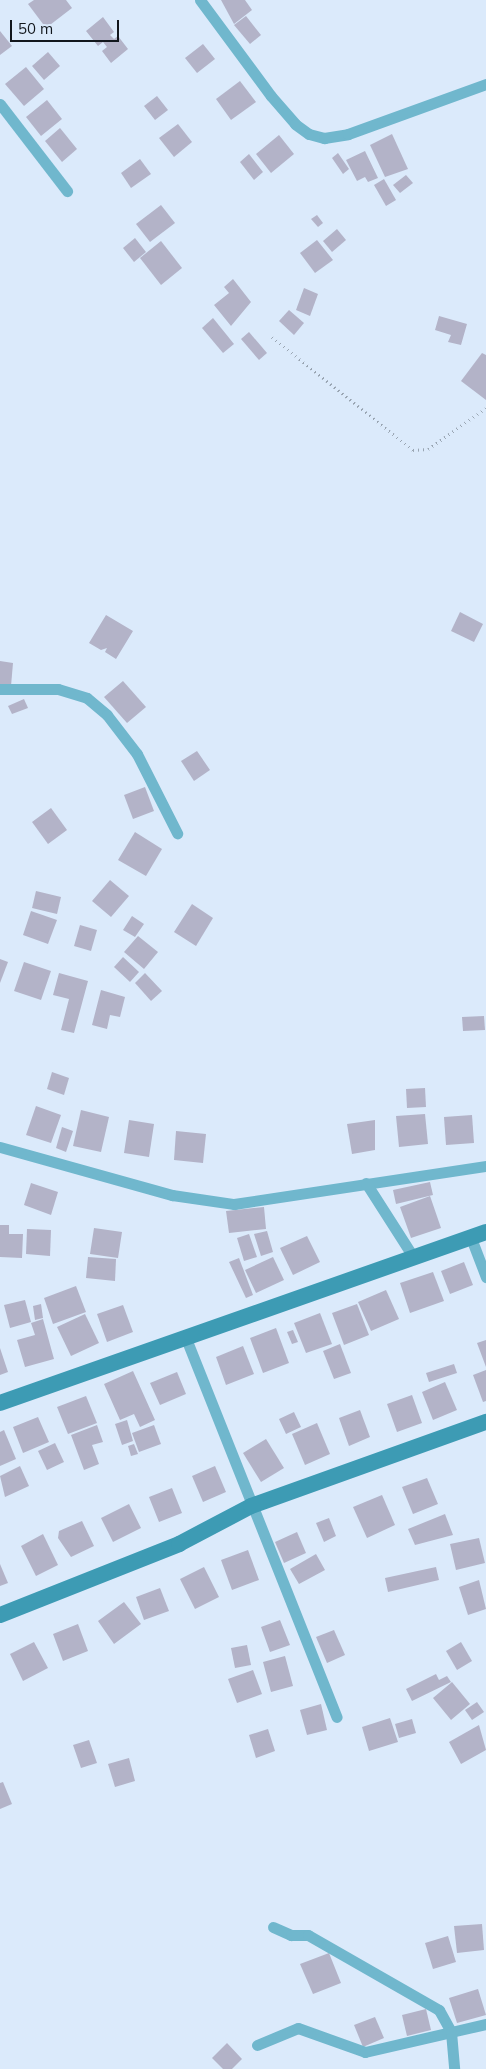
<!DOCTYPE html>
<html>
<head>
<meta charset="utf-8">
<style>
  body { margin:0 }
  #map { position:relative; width:486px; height:2069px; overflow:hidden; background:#dbeafb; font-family:Mulish,sans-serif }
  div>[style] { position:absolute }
  .building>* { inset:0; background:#b3b3c8 }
  .path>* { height:2.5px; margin-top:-1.25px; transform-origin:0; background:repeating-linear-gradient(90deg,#99a5b2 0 1px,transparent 0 5px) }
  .street>* { height:11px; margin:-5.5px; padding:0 5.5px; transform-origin:5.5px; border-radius:5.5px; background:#70b7cd }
  .secondary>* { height:16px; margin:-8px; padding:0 8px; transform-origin:8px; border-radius:8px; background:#3d9bb4 }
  span { translate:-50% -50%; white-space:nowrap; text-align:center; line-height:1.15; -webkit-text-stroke:4px #dbeafb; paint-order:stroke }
  .scale { position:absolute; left:10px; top:20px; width:109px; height:22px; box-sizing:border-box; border:2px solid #12171d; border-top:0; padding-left:6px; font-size:15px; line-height:18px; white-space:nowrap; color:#12171d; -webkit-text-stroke:4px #dbeafb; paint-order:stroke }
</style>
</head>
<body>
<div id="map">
  <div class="building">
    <i style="clip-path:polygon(34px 0,66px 0,72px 8px,46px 28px,28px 4px)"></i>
    <i style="clip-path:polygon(221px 0,245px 0,252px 10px,234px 24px)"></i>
    <i style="clip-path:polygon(246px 16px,261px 35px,250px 44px,234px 25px)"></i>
    <i style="clip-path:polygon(103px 17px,114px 32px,110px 35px,114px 39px,118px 36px,128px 49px,111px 63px,102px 51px,107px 47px,103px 42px,98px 46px,86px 31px)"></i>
    <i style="clip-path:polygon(0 31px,12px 46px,0 55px)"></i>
    <i style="clip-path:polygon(203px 44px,215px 59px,197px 73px,185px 58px)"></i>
    <i style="clip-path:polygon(48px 52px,60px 66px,44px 80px,32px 66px)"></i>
    <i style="clip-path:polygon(26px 67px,44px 89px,24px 106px,5px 84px)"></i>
    <i style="clip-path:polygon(240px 81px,256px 102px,231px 120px,216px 99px)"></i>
    <i style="clip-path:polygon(157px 96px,168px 110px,155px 120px,144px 106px)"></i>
    <i style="clip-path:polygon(47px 100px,62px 119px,41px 136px,26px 117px)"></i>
    <i style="clip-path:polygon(178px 124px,192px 142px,174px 157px,159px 138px)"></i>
    <i style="clip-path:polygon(60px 128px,77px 149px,62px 162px,45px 141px)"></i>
    <i style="clip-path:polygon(392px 134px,408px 169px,385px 177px,370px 145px)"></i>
    <i style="clip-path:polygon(279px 135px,294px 154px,271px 173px,256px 154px)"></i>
    <i style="clip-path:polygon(365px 151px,378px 178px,368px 182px,365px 177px,357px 181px,346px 160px)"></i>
    <i style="clip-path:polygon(338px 153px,349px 169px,343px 174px,332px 158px)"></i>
    <i style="clip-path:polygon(249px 154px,263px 172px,254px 180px,240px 162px)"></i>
    <i style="clip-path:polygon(140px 159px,151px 174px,131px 188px,121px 173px)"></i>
    <i style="clip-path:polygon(406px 175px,413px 183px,400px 193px,393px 185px)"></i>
    <i style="clip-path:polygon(384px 179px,396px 200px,386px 206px,374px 185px)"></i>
    <i style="clip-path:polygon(161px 205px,175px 223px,150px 242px,136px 224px)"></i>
    <i style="clip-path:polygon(317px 215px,323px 223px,318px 227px,311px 219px)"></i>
    <i style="clip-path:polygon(337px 229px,346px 240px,332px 252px,323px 241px)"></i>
    <i style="clip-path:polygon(135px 238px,146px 252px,134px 262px,123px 248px)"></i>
    <i style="clip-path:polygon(317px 240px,333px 260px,315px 273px,300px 253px)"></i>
    <i style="clip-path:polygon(161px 241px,182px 268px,161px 285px,140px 258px)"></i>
    <i style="clip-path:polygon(233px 279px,251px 302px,231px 326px,214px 305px,229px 293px,224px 287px)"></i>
    <i style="clip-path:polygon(304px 288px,318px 294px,310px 316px,296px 310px)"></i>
    <i style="clip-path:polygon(289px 310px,304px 323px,294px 335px,279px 321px)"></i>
    <i style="clip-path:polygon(439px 316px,467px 324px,461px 345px,448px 342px,451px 335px,435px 330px)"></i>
    <i style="clip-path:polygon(213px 318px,234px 344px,223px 353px,202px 328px)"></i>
    <i style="clip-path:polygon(249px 332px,267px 353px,259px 360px,241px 339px)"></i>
    <i style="clip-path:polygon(482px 353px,486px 355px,486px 400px,461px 381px)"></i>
    <i style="clip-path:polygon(460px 612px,483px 624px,474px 642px,451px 631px)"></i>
    <i style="clip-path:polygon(106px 615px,133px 631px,116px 659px,105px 652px,107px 648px,101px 650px,89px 643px)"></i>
    <i style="clip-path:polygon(0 661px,13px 663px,11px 686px,0 685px)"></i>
    <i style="clip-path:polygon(123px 681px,146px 707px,127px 723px,104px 697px)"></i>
    <i style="clip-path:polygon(24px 699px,28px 708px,12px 714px,8px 706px)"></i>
    <i style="clip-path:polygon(197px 751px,210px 770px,194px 781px,181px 761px)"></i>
    <i style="clip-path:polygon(145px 787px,154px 811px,133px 819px,124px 795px)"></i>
    <i style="clip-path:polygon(51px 808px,67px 830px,48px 844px,32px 822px)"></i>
    <i style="clip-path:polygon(135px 832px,162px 849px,146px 876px,118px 860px)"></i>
    <i style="clip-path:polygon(110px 880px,129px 896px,111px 917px,92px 901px)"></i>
    <i style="clip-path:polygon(36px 891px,61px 897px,57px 914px,32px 908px)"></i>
    <i style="clip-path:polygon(192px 904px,213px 918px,196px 946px,174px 932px)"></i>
    <i style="clip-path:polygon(31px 911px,57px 920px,48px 944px,23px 935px)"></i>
    <i style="clip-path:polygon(132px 916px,144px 924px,135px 937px,123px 930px)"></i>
    <i style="clip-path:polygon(80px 925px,97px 930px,91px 951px,74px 946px)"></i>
    <i style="clip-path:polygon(138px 936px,158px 952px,144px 969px,124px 952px)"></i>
    <i style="clip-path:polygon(123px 957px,139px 972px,130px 982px,114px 967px)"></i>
    <i style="clip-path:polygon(0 959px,8px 962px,0 983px)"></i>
    <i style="clip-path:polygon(24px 962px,51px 971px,41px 1000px,14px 991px)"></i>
    <i style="clip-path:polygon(59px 973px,88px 981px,74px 1033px,61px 1030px,69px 999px,53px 995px)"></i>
    <i style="clip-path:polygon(145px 973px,162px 991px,151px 1001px,135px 983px)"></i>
    <i style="clip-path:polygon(101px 990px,125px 997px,120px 1017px,110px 1015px,107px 1029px,92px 1025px)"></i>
    <i style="clip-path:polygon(484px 1016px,485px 1030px,463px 1031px,462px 1017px)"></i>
    <i style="clip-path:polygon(52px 1072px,69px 1078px,64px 1095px,47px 1089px)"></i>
    <i style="clip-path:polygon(425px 1088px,426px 1107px,407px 1108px,406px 1089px)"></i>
    <i style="clip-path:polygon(36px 1106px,61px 1115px,51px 1143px,26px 1135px)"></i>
    <i style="clip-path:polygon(81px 1110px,109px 1117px,101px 1152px,73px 1146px)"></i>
    <i style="clip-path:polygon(425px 1114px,428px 1144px,399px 1147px,396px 1116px)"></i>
    <i style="clip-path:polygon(472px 1115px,474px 1143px,446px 1145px,444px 1117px)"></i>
    <i style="clip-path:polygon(129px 1120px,154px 1124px,149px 1157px,124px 1153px)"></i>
    <i style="clip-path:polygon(375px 1120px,375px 1150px,352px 1154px,347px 1124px)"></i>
    <i style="clip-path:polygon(62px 1127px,73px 1131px,66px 1152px,56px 1148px)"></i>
    <i style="clip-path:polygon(176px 1131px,206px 1134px,203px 1163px,174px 1160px)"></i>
    <i style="clip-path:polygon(430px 1182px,433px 1195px,396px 1204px,393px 1190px)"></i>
    <i style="clip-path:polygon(31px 1183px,58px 1192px,51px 1215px,24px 1205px)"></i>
    <i style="clip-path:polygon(430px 1196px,441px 1228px,411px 1238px,400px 1207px)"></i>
    <i style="clip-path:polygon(264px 1207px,266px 1229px,229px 1233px,226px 1211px)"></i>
    <i style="clip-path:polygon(0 1225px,9px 1225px,9px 1234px,23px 1234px,22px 1258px,0 1257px)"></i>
    <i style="clip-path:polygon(94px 1228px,122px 1232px,118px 1258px,90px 1254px)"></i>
    <i style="clip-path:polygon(27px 1229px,51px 1230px,50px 1256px,26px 1254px)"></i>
    <i style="clip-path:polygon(267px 1231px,273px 1252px,261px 1256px,254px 1234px)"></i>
    <i style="clip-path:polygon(249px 1234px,257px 1257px,244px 1261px,237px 1238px)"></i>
    <i style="clip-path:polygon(307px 1236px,320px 1262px,293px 1275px,280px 1248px)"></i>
    <i style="clip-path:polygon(88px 1257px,116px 1259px,115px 1281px,86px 1278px)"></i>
    <i style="clip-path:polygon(273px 1257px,284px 1280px,256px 1293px,245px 1270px)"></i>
    <i style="clip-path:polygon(239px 1258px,253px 1295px,246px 1298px,229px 1262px)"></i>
    <i style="clip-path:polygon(464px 1262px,473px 1285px,450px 1294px,441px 1271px)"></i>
    <i style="clip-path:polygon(433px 1272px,444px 1301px,410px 1313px,400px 1283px)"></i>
    <i style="clip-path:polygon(76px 1286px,86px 1312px,53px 1324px,44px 1298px)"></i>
    <i style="clip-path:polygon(386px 1290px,399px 1319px,371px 1331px,358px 1302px)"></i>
    <i style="clip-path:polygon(25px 1300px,31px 1322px,10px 1328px,4px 1305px)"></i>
    <i style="clip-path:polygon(41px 1304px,43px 1318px,35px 1320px,33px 1306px)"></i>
    <i style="clip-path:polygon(357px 1304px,369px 1335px,344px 1345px,332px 1313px)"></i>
    <i style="clip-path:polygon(123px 1305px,133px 1332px,107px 1342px,97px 1314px)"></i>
    <i style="clip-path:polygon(320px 1313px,332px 1344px,306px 1353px,294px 1323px)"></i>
    <i style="clip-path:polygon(85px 1314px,99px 1343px,71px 1356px,57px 1327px)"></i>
    <i style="clip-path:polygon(43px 1319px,54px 1359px,25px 1367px,17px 1340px,35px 1335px,31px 1323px)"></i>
    <i style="clip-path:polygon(276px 1328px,289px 1363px,263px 1373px,250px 1338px)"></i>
    <i style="clip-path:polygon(293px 1330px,298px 1342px,292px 1344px,287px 1332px)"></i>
    <i style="clip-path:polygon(486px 1340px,486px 1367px,477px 1343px)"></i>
    <i style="clip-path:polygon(340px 1344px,351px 1373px,334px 1379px,323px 1351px)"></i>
    <i style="clip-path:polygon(243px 1346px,254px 1374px,226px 1385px,216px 1357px)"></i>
    <i style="clip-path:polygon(0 1348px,8px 1372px,0 1375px)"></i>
    <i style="clip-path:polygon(454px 1364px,457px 1373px,429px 1382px,426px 1373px)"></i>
    <i style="clip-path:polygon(486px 1370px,486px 1401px,483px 1402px,473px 1375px)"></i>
    <i style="clip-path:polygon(133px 1371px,155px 1420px,140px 1427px,134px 1414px,120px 1420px,104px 1384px)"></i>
    <i style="clip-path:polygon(177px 1372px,186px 1394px,160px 1405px,150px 1383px)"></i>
    <i style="clip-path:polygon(445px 1382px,457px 1410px,433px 1420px,422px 1392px)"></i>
    <i style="clip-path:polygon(412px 1395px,422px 1423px,397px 1432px,387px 1404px)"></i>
    <i style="clip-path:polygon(86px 1396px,97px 1423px,68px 1434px,57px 1407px)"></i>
    <i style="clip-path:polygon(360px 1410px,370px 1437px,349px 1446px,339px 1418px)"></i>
    <i style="clip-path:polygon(294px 1412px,301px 1427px,286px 1434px,279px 1419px)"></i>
    <i style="clip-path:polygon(38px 1417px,49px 1442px,23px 1453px,13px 1427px)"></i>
    <i style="clip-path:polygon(127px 1420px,133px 1441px,122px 1445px,115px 1424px)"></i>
    <i style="clip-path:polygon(317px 1423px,330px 1454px,305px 1465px,292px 1434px)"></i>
    <i style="clip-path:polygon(97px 1425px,103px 1442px,92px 1445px,99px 1464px,84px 1470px,71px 1435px)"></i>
    <i style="clip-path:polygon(154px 1425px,161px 1444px,139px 1452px,132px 1433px)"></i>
    <i style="clip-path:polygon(4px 1430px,16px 1459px,0 1466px,0 1432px)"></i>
    <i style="clip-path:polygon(266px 1439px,284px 1468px,261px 1482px,243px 1453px)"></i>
    <i style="clip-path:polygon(55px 1443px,64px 1462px,47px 1470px,38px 1451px)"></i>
    <i style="clip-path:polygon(134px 1444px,138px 1454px,131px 1456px,128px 1446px)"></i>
    <i style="clip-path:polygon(20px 1466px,29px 1486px,5px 1497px,0 1476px)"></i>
    <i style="clip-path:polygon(215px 1466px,226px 1492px,203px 1502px,192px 1476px)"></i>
    <i style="clip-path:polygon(427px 1478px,438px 1504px,413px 1514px,402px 1487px)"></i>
    <i style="clip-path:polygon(172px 1488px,182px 1513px,159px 1522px,149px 1497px)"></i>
    <i style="clip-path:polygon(382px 1495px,395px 1525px,367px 1538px,353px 1507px)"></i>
    <i style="clip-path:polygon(129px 1504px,141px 1528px,113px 1542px,101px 1518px)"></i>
    <i style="clip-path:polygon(445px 1514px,453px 1535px,415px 1545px,408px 1529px)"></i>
    <i style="clip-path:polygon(329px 1518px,336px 1536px,324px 1542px,316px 1523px)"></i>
    <i style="clip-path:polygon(82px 1521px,94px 1546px,71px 1557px,58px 1538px,59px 1531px)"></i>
    <i style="clip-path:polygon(297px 1532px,306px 1553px,284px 1563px,275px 1542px)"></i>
    <i style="clip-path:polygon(43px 1534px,58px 1565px,36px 1576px,21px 1546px)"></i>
    <i style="clip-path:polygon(479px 1538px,485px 1563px,456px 1570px,450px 1544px)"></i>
    <i style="clip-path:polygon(248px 1550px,259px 1580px,232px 1590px,221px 1560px)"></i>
    <i style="clip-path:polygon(316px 1554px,325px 1570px,299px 1584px,290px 1569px)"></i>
    <i style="clip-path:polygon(0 1564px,8px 1583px,0 1586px)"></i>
    <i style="clip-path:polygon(204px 1567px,219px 1597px,195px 1609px,180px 1579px)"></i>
    <i style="clip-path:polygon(436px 1567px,439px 1580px,388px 1592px,385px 1578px)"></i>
    <i style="clip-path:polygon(479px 1580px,486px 1609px,468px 1615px,459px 1587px)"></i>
    <i style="clip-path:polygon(160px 1588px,169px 1611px,144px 1620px,136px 1597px)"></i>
    <i style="clip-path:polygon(124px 1602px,141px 1624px,114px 1644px,98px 1621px)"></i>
    <i style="clip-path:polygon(280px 1620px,290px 1645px,270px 1652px,261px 1627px)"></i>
    <i style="clip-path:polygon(78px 1624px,88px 1651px,63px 1661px,53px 1634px)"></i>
    <i style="clip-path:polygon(334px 1630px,345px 1655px,327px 1663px,316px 1637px)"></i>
    <i style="clip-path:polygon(34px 1642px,48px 1668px,23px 1681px,10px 1654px)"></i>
    <i style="clip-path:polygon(461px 1642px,472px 1661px,457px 1670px,446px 1651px)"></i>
    <i style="clip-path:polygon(247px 1645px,251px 1665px,235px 1668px,231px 1648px)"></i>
    <i style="clip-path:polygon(285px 1656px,293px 1686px,271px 1692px,263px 1662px)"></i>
    <i style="clip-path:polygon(253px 1670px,262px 1694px,237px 1703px,228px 1679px)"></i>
    <i style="clip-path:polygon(436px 1674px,439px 1680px,447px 1676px,451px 1682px,412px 1701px,406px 1689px)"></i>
    <i style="clip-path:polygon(452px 1682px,470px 1704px,451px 1720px,433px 1698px)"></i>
    <i style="clip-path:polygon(477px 1702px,484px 1712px,472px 1720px,465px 1710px)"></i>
    <i style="clip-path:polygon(321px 1704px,327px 1730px,307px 1735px,300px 1710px)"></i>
    <i style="clip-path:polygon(390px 1718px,398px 1742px,369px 1751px,362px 1727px)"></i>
    <i style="clip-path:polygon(412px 1719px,416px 1733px,399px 1738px,395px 1724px)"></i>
    <i style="clip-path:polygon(479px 1725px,486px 1750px,461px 1764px,449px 1742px)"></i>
    <i style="clip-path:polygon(268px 1729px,275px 1751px,256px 1758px,249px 1735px)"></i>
    <i style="clip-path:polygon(89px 1740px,97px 1763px,81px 1768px,73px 1745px)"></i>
    <i style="clip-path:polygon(129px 1758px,135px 1781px,115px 1787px,108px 1764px)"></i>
    <i style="clip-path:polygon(3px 1782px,12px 1804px,0 1809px,0 1783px)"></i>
    <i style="clip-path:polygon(482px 1924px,484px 1950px,457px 1953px,454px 1926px)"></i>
    <i style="clip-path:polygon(448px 1936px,456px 1962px,433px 1969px,425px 1943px)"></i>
    <i style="clip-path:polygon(329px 1953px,341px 1983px,313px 1994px,300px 1964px)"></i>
    <i style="clip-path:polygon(478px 1989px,486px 2015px,457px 2023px,449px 1998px)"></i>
    <i style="clip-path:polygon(426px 2009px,431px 2030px,407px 2036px,402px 2015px)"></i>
    <i style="clip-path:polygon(375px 2017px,384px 2038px,363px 2047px,354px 2025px)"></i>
    <i style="clip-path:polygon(227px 2043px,242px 2059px,232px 2069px,223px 2069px,212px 2058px)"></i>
  </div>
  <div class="path">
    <i style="left:272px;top:337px;width:181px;rotate:38.7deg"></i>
    <i style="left:413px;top:450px;width:15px;rotate:-4deg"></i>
    <i style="left:428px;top:449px;width:71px;rotate:-35.3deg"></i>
  </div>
  <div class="street">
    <i style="left:200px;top:0;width:119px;rotate:53.5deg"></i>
    <i style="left:271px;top:96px;width:37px;rotate:49deg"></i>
    <i style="left:295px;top:124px;width:17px;rotate:36deg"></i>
    <i style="left:309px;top:134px;width:16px;rotate:15deg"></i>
    <i style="left:324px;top:138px;width:24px;rotate:-9deg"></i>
    <i style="left:348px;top:134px;width:147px;rotate:-19.9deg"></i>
    <i style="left:0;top:104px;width:110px;rotate:52.4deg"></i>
    <i style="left:0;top:689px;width:58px"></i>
    <i style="left:58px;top:689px;width:30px;rotate:17deg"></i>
    <i style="left:87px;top:698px;width:26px;rotate:40deg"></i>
    <i style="left:107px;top:715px;width:49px;rotate:52.4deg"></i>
    <i style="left:137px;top:754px;width:89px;rotate:63.1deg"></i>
    <i style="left:0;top:1147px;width:179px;rotate:15.6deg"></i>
    <i style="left:172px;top:1195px;width:63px;rotate:8.3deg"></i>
    <i style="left:234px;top:1204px;width:255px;rotate:-8.6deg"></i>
    <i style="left:366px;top:1183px;width:89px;rotate:57.4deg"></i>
    <i style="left:471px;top:1238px;width:42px;rotate:69deg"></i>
    <i style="left:185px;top:1336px;width:410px;rotate:68.3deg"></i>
    <i style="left:273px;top:1927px;width:20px;rotate:24deg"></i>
    <i style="left:291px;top:1935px;width:17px"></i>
    <i style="left:308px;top:1935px;width:151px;rotate:29.8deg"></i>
    <i style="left:439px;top:2010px;width:25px;rotate:61deg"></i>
    <i style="left:451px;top:2032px;width:36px;rotate:-13deg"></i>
    <i style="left:257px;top:2045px;width:44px;rotate:-22.5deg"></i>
    <i style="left:298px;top:2028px;width:71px;rotate:19.7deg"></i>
    <i style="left:365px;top:2052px;width:88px;rotate:-13.1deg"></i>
    <i style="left:451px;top:2032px;width:37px;rotate:85deg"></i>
  </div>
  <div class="secondary">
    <i style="left:0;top:1403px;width:515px;rotate:-19.38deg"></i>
    <i style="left:0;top:1615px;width:193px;rotate:-21.6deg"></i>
    <i style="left:179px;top:1544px;width:81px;rotate:-27.8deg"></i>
    <i style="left:251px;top:1506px;width:250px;rotate:-19.7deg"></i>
  </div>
  <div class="scale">50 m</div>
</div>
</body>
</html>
